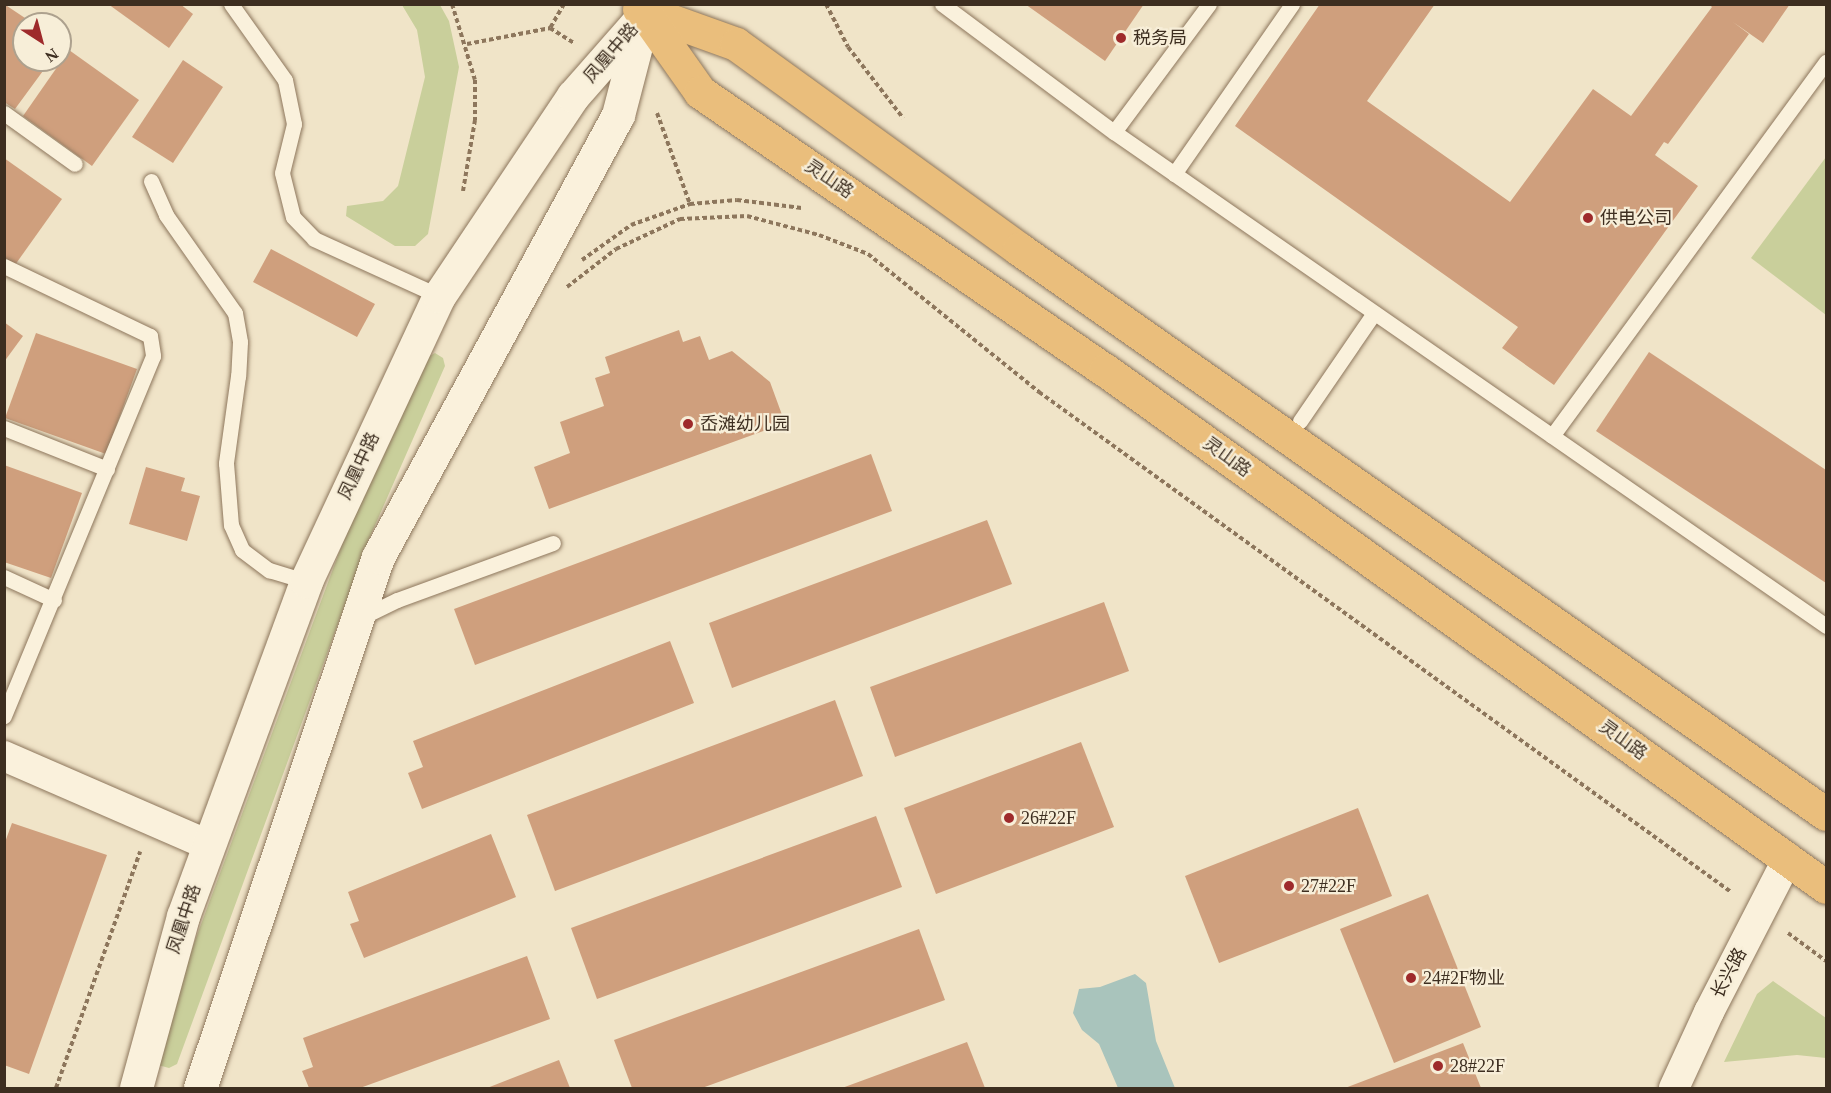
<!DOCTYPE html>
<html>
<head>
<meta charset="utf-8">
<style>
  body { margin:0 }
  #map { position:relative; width:1831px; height:1093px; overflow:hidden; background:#f0e4c8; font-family:"Times New Roman","Noto Sans SC",serif }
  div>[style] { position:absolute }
  .green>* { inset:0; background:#c9cf9b }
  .water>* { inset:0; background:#a9c4bc }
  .building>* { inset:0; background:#cf9f7d }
  .path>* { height:4px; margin-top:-2px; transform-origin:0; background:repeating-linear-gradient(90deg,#8d765c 0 4.5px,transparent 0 7.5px) }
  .roads { filter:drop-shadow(0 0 2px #8d765c) drop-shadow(0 0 2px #8d765c) }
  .service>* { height:15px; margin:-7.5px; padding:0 7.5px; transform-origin:7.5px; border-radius:7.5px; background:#faf1dc }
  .minor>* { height:30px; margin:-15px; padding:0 15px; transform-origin:15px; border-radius:15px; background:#faf1dc }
  .secondary>* { height:33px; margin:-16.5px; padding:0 16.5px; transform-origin:16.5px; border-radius:16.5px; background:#faf1dc }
  .trunk>* { height:33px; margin:-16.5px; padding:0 16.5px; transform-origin:16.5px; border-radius:16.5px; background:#eabe7c }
  .dots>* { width:16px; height:16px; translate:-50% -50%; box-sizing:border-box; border:3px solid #f7eed8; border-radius:50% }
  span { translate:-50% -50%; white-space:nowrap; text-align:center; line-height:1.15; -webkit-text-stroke:4.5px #f7eed8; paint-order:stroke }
  .poi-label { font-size:18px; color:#3d2e20 }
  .left { translate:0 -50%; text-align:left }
  .street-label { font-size:18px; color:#3d2e20 }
  .frame { position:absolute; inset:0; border:6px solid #3d2e20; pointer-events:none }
  .north { position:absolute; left:12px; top:12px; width:60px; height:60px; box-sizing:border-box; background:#f7eed8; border:2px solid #ada18e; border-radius:50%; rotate:144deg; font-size:16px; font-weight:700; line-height:24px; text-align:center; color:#3d2e20 }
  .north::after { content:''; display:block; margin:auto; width:21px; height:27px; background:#9e2a2b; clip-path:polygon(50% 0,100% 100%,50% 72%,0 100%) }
</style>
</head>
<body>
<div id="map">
  <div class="green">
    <i style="clip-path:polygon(402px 5px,440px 5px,449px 21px,459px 67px,428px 234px,415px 246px,395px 246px,346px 216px,347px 206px,383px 201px,398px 186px,425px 77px,417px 30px)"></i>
    <i style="clip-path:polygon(1826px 157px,1826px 315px,1751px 258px)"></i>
    <i style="clip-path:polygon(435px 353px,443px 358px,445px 366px,369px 539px,177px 1064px,169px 1068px,158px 1065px,154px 1051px,353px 515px,428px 357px)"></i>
    <i style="clip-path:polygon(1773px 981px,1826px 1018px,1826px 1058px,1797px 1055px,1724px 1062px,1757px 994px)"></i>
  </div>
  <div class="water">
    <i style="clip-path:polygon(1135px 974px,1146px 983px,1156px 1041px,1175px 1088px,1118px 1088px,1099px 1044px,1082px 1030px,1073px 1013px,1079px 989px,1100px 987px)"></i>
  </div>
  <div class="building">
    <i style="clip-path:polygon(4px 4px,34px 24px,24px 24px,24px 60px,51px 60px,15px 109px,4px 102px)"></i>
    <i style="clip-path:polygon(108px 4px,180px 4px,193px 14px,169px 48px)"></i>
    <i style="clip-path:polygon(1025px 4px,1144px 4px,1105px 61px)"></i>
    <i style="clip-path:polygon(1320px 4px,1435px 4px,1367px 101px,1510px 202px,1593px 89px,1631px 116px,1712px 7px,1709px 4px,1790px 4px,1763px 43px,1733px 22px,1749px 34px,1668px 144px,1664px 142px,1655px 155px,1698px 186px,1554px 385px,1502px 348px,1518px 327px,1235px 126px)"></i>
    <i style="clip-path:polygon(69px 50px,139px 100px,92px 166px,23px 116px)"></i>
    <i style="clip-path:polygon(183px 60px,223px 87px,173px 163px,132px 137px)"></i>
    <i style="clip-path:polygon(4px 158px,62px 199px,15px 265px,4px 257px)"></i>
    <i style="clip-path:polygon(271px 249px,375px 304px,357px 337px,253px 282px)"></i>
    <i style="clip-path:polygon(4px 322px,23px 336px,4px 362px)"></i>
    <i style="clip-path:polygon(679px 330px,683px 342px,700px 336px,709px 360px,732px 351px,770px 382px,785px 423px,549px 509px,534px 467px,570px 453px,560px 422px,604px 406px,595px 378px,610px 373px,605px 357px)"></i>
    <i style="clip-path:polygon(36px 333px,137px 369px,106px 454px,5px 418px)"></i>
    <i style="clip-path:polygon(1649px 352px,1826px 470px,1826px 583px,1596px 431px)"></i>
    <i style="clip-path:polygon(871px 454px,892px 511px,475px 665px,454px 609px)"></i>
    <i style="clip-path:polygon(4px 465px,82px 493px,51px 578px,4px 562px)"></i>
    <i style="clip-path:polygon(146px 467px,185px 478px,181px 491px,200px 496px,187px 541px,129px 524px)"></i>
    <i style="clip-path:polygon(987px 520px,1012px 584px,732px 688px,709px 623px)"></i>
    <i style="clip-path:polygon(1104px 602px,1129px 671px,895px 757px,870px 687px)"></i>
    <i style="clip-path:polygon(670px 641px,694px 703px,422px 809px,408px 773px,423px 767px,413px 741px)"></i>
    <i style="clip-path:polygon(835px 700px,863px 776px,555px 891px,527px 815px)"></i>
    <i style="clip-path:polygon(1081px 742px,1114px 827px,936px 894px,904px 808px)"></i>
    <i style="clip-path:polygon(1358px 808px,1392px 896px,1219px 963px,1185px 876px)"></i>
    <i style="clip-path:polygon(876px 816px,902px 887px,597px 999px,571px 928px)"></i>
    <i style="clip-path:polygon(12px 823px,107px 855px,29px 1074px,4px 1065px,4px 845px)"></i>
    <i style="clip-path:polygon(491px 834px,516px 897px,364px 958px,350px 924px,359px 921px,348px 892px)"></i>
    <i style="clip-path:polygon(1428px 894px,1481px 1027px,1394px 1063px,1340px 929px)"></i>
    <i style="clip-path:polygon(919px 929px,945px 1000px,702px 1088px,632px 1088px,614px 1040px)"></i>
    <i style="clip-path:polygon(527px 956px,550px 1019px,360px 1088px,309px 1088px,302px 1071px,313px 1067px,303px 1038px)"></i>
    <i style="clip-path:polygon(967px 1042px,985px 1088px,842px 1088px)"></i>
    <i style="clip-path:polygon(1463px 1043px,1481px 1088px,1345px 1088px)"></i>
    <i style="clip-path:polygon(559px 1060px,570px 1088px,487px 1088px)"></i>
  </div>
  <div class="path">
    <i style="left:452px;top:4px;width:79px;rotate:73.2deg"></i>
    <i style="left:475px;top:80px;width:40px;rotate:90deg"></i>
    <i style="left:475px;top:120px;width:72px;rotate:99.6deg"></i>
    <i style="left:564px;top:4px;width:28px;rotate:120deg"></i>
    <i style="left:550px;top:28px;width:28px;rotate:32deg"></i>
    <i style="left:826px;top:4px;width:48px;rotate:62.9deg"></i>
    <i style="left:848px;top:47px;width:90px;rotate:52.2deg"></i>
    <i style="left:467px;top:44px;width:85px;rotate:-10.9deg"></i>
    <i style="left:657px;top:113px;width:97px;rotate:70.1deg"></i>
    <i style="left:582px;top:260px;width:60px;rotate:-35.5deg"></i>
    <i style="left:631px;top:225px;width:63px;rotate:-19.6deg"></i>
    <i style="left:690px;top:204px;width:47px;rotate:-4.9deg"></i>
    <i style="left:737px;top:200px;width:65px;rotate:7deg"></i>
    <i style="left:567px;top:287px;width:62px;rotate:-37.8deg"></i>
    <i style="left:616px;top:249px;width:71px;rotate:-25.1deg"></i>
    <i style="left:680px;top:219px;width:67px;rotate:-2.6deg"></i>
    <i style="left:747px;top:216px;width:74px;rotate:14.8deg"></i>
    <i style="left:819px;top:235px;width:53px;rotate:21.2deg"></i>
    <i style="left:868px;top:254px;width:220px;rotate:38.9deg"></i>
    <i style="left:1039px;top:392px;width:854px;rotate:35.85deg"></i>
    <i style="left:1788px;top:933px;width:47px;rotate:36.4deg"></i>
    <i style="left:56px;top:1088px;width:251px;rotate:-70.4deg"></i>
  </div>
  <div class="roads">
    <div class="service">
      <i style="left:231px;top:4px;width:93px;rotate:54.6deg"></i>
      <i style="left:285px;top:80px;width:45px;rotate:78.4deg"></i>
      <i style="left:294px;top:124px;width:50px;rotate:103.8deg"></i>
      <i style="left:282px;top:173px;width:45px;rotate:76deg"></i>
      <i style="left:293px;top:217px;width:30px;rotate:46deg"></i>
      <i style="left:314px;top:239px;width:137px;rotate:24.5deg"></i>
      <i style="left:942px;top:4px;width:214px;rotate:36.7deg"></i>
      <i style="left:1114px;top:132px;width:867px;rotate:34.75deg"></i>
      <i style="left:4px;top:113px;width:87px;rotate:35.7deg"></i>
      <i style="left:1114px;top:132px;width:159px;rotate:-53.4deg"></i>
      <i style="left:1174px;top:174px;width:207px;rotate:-55.2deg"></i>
      <i style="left:151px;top:181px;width:37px;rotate:66deg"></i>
      <i style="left:166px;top:215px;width:120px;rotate:54.9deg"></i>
      <i style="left:235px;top:313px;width:29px;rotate:80deg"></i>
      <i style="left:240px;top:342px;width:34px;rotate:93deg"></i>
      <i style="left:238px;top:376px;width:88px;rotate:97.9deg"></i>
      <i style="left:226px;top:463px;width:62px;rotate:85.4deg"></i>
      <i style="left:231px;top:525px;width:27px;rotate:66deg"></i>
      <i style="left:242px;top:550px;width:34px;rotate:37deg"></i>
      <i style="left:269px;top:570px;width:39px;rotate:17deg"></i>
      <i style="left:4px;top:266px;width:162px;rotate:25.6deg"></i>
      <i style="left:150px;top:336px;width:20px;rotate:81deg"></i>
      <i style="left:153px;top:356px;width:390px;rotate:112.5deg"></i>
      <i style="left:1300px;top:421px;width:131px;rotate:-55.6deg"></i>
      <i style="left:4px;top:428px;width:111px;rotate:21.7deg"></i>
      <i style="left:1552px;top:436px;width:464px;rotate:-53.8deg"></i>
      <i style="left:4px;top:577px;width:55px;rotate:24.7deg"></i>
      <i style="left:360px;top:618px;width:41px;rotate:-25.9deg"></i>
      <i style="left:397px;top:600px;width:166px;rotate:-20.1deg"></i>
    </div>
    <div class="minor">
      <i style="left:4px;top:756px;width:223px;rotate:23.5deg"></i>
      <i style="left:1674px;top:1088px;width:84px;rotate:-65.3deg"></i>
      <i style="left:1709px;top:1012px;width:173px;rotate:-62.8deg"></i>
    </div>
    <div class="secondary">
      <i style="left:136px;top:1088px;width:178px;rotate:-74.7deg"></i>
      <i style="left:183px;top:916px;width:357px;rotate:-69.8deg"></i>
      <i style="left:306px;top:581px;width:315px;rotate:-65deg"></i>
      <i style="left:439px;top:296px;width:241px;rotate:-56.2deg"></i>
      <i style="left:573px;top:96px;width:109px;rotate:-48.7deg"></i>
      <i style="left:200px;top:1088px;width:560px;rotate:-71.47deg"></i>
      <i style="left:378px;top:557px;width:503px;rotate:-61.5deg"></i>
      <i style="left:618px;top:115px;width:95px;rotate:-75.4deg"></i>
    </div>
    <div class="trunk">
      <i style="left:639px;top:9px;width:103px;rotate:19.8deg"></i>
      <i style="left:736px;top:44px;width:349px;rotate:35.9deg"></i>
      <i style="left:1019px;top:249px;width:985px;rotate:35deg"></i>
      <i style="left:645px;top:14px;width:95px;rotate:54.8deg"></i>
      <i style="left:700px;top:92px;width:491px;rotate:34.5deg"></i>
      <i style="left:1105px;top:370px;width:887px;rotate:35.64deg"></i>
    </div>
  </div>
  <div class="dots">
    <i style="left:1121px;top:38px;background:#9e2a2b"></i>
    <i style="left:1588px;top:218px;background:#9e2a2b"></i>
    <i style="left:688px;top:424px;background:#9e2a2b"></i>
    <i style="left:1009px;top:818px;background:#9e2a2b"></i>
    <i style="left:1289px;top:886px;background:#9e2a2b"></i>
    <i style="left:1411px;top:978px;background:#9e2a2b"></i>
    <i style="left:1438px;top:1066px;background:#9e2a2b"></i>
  </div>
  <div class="poi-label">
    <span class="left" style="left:1133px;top:38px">税务局</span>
    <span class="left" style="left:1600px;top:218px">供电公司</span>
    <span class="left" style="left:700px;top:424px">岙滩幼儿园</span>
    <span class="left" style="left:1021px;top:818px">26#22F</span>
    <span class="left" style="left:1301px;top:886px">27#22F</span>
    <span class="left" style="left:1423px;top:978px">24#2F物业</span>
    <span class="left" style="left:1450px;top:1066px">28#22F</span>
  </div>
  <div class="street-label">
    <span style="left:611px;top:53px;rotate:-49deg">凤凰中路</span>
    <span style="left:829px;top:179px;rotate:34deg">灵山路</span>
    <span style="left:1227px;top:457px;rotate:36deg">灵山路</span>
    <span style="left:359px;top:466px;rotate:-65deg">凤凰中路</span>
    <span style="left:1623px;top:740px;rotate:36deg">灵山路</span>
    <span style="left:184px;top:919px;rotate:-72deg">凤凰中路</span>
    <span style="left:1729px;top:973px;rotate:-62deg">长兴路</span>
  </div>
  <div class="frame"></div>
  <div class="north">N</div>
</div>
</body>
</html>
